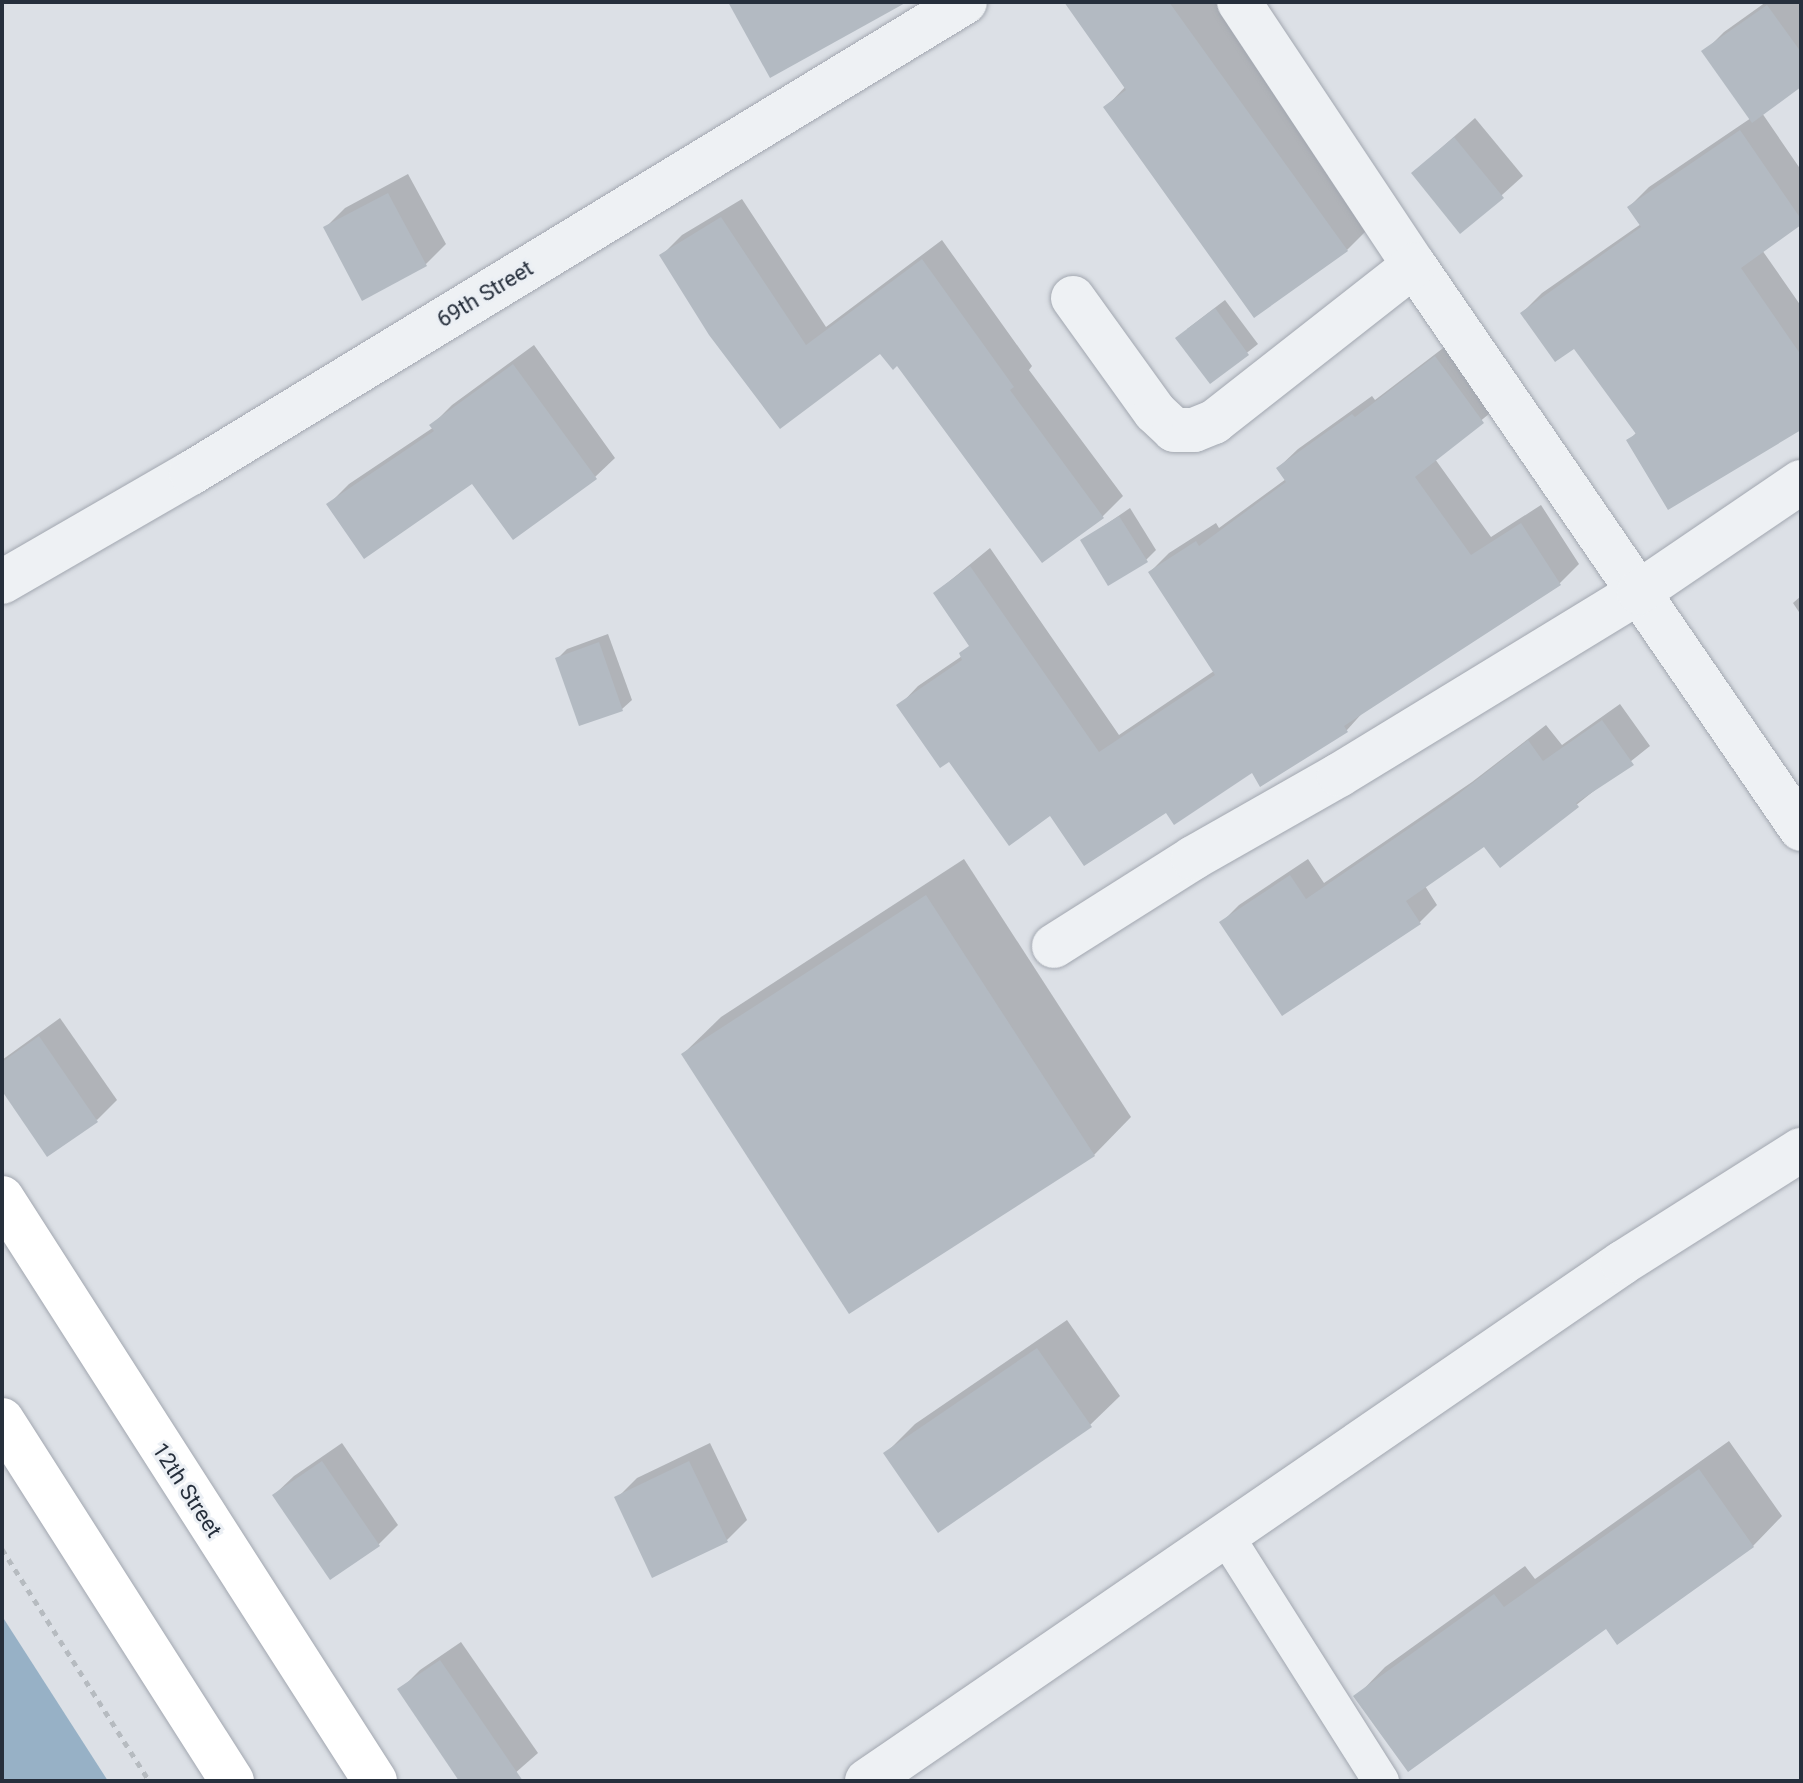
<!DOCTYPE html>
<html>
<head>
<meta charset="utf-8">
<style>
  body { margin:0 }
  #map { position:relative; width:1803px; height:1783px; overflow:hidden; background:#dce0e6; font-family:Roboto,sans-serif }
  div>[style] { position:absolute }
  .water>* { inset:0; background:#97b1c6 }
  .shadow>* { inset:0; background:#0003 }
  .building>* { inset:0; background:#b3bac2 }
  .path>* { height:5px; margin-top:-2.5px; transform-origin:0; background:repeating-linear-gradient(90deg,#b6bbc0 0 6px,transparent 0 12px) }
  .roads { filter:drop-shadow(0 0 2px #a2a7b0) drop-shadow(0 0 2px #a2a7b0) }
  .service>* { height:36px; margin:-18px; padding:0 18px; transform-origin:18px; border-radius:18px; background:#eef1f4 }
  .minor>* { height:44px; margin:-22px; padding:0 22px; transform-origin:22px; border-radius:22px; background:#eef1f4 }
  .primary>* { height:44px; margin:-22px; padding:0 22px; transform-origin:22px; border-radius:22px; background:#fff }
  span { translate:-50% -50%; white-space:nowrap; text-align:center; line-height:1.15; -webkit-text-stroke:6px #ebeff4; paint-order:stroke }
  .street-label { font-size:22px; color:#262f3c }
  .frame { position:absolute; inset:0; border:4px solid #262f3c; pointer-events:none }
</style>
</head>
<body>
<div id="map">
  <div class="water">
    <i style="clip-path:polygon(2px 1616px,108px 1781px,2px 1781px)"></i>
  </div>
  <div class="shadow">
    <i style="clip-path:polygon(1080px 2px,1215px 2px,1373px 224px,1347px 250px,1106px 107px,1126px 86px)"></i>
    <i style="clip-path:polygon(1766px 2px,1801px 4px,1801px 84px,1762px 113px,1801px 170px,1801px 223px,1762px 250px,1801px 306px,1801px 428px,1629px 440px,1637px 432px,1575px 346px,1522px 313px,1542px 293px,1641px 224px,1629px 207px,1649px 187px,1751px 118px,1704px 52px,1724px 32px)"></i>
    <i style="clip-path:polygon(1475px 118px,1523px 176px,1461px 232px,1413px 173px)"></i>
    <i style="clip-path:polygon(408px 174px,446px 244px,426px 264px,363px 298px,325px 228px,345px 208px)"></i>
    <i style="clip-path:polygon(742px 199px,826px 327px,942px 240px,1032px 366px,1029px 370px,1123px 496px,1103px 516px,1042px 561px,898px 363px,881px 351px,780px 426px,662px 255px,682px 235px)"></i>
    <i style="clip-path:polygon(1225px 300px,1258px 344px,1210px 382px,1187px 329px)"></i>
    <i style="clip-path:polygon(1455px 339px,1502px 403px,1435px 459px,1491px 537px,1541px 505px,1579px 564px,1560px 583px,1365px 710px,1347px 730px,1166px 811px,1051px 813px,949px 759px,899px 706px,918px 686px,962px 656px,971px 644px,935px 593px,990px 548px,1119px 735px,1214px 671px,1150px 572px,1169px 553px,1216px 523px,1219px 528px,1286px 479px,1278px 468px,1298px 449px,1372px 396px,1375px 400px)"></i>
    <i style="clip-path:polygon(534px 345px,615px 458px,595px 477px,473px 481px,329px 504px,349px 484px,434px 427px,432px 425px,452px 405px)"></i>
    <i style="clip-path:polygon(1130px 508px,1156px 550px,1146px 560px,1082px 541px)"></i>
    <i style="clip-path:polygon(1801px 596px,1801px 615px,1793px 603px)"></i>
    <i style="clip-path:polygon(608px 634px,632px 700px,622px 709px,557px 659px,567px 649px)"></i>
    <i style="clip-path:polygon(1620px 704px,1650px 746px,1501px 865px,1485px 844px,1425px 886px,1437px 905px,1420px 922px,1222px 922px,1239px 905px,1308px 859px,1324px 883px,1472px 782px,1546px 725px,1562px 745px)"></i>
    <i style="clip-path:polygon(964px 859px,1131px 1117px,1094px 1155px,683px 1054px,721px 1017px)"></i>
    <i style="clip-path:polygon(60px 1018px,117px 1100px,97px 1120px,2px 1088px,2px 1060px)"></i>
    <i style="clip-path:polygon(1067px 1320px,1120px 1396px,1090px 1425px,886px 1453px,915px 1424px)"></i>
    <i style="clip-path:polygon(1729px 1441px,1782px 1516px,1753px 1546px,1606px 1626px,1356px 1697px,1385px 1667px,1525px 1566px,1535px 1579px)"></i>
    <i style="clip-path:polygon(342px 1443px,398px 1525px,378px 1545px,274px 1495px,294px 1476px)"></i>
    <i style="clip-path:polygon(710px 1443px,747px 1520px,727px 1540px,653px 1575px,617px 1498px,637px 1478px)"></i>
    <i style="clip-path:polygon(461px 1642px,538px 1753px,506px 1781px,461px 1781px,400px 1690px,420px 1670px)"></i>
  </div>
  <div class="building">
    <i style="clip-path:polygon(728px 2px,907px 2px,770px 78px)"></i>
    <i style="clip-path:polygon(1064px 2px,1169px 2px,1348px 251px,1254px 318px,1103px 107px,1126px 90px)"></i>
    <i style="clip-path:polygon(1767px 5px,1801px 52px,1801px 87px,1752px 123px,1701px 51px)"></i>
    <i style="clip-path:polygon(1740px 130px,1801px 219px,1801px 225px,1741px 268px,1801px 355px,1801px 430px,1668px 510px,1626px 440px,1636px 434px,1574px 349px,1555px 362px,1520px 313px,1641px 227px,1627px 207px)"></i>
    <i style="clip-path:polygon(1454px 137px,1504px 198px,1460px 234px,1411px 173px)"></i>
    <i style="clip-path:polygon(388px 193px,427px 266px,362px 301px,323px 227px)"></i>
    <i style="clip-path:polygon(721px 217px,806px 345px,922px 259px,1014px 387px,1010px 390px,1104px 518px,1042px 563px,897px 366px,893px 370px,880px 354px,780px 429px,709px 335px,659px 255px)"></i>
    <i style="clip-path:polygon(1215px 308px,1249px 355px,1210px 384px,1175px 338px)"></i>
    <i style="clip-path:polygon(1435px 356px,1484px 423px,1415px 477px,1471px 555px,1521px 523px,1561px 585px,1344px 726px,1348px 732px,1260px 787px,1252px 773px,1174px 825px,1166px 813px,1084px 866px,1050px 816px,1009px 846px,949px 762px,940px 768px,896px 705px,962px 660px,959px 653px,969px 646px,933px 593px,970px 566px,1099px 752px,1215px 675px,1148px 572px,1196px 541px,1199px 546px,1286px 482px,1276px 468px,1352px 414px,1355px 417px)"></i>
    <i style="clip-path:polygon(513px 364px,597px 479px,513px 540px,472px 484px,364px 559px,326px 504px,434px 431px,429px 425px)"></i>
    <i style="clip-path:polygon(1119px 516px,1148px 562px,1108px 586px,1080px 540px)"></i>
    <i style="clip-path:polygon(599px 642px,623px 711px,579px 726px,555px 658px)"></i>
    <i style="clip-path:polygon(1602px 720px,1634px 765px,1576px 803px,1579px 807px,1500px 868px,1484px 847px,1406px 901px,1421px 924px,1282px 1016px,1219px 922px,1290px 875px,1306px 899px,1452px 799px,1528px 740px,1543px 761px)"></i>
    <i style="clip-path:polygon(926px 895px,1095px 1156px,849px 1314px,681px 1054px)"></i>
    <i style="clip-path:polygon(39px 1036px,98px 1122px,47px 1157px,2px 1091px,2px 1062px)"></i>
    <i style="clip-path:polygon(1037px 1348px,1092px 1427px,938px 1533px,883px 1453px)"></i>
    <i style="clip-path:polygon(322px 1461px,380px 1546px,330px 1580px,272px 1495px)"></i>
    <i style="clip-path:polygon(689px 1461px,728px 1542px,652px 1578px,614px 1497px)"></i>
    <i style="clip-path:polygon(1699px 1469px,1754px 1547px,1617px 1645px,1606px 1629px,1408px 1772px,1353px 1696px,1494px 1594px,1504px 1607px)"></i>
    <i style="clip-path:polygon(440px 1660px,523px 1781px,459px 1781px,397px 1689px)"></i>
  </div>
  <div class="path">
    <i style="left:2px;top:1549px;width:275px;rotate:57.6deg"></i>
  </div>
  <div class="roads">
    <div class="service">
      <i style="left:1226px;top:1536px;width:290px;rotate:57.7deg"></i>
    </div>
    <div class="minor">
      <i style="left:1239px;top:2px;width:316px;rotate:56.4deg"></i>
      <i style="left:1414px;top:265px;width:684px;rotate:55.54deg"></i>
      <i style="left:1073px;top:298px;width:140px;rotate:54.3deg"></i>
      <i style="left:1155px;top:412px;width:26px;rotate:43deg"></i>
      <i style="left:1174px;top:430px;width:20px"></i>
      <i style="left:1194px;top:430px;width:22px;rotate:-22deg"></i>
      <i style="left:1214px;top:422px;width:254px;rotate:-38.1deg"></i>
      <i style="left:2px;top:582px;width:218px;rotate:-30deg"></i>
      <i style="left:191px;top:473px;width:906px;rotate:-31.32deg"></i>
      <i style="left:1054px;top:946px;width:165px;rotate:-32.3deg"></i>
      <i style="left:1193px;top:858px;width:168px;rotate:-29.6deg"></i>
      <i style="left:1339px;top:775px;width:351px;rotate:-31.4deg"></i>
      <i style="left:1639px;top:592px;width:196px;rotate:-34.2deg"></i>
      <i style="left:867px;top:1781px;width:916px;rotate:-34.45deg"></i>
      <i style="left:1622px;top:1263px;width:212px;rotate:-32.3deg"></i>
    </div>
    <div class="primary">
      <i style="left:2px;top:1198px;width:692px;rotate:57.39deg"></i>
      <i style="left:2px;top:1420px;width:428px;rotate:57.5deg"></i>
    </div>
  </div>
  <div class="street-label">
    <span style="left:485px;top:294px;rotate:-31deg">69th Street</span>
    <span style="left:187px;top:1490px;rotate:57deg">12th Street</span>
  </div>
  <div class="frame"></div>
</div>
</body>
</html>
